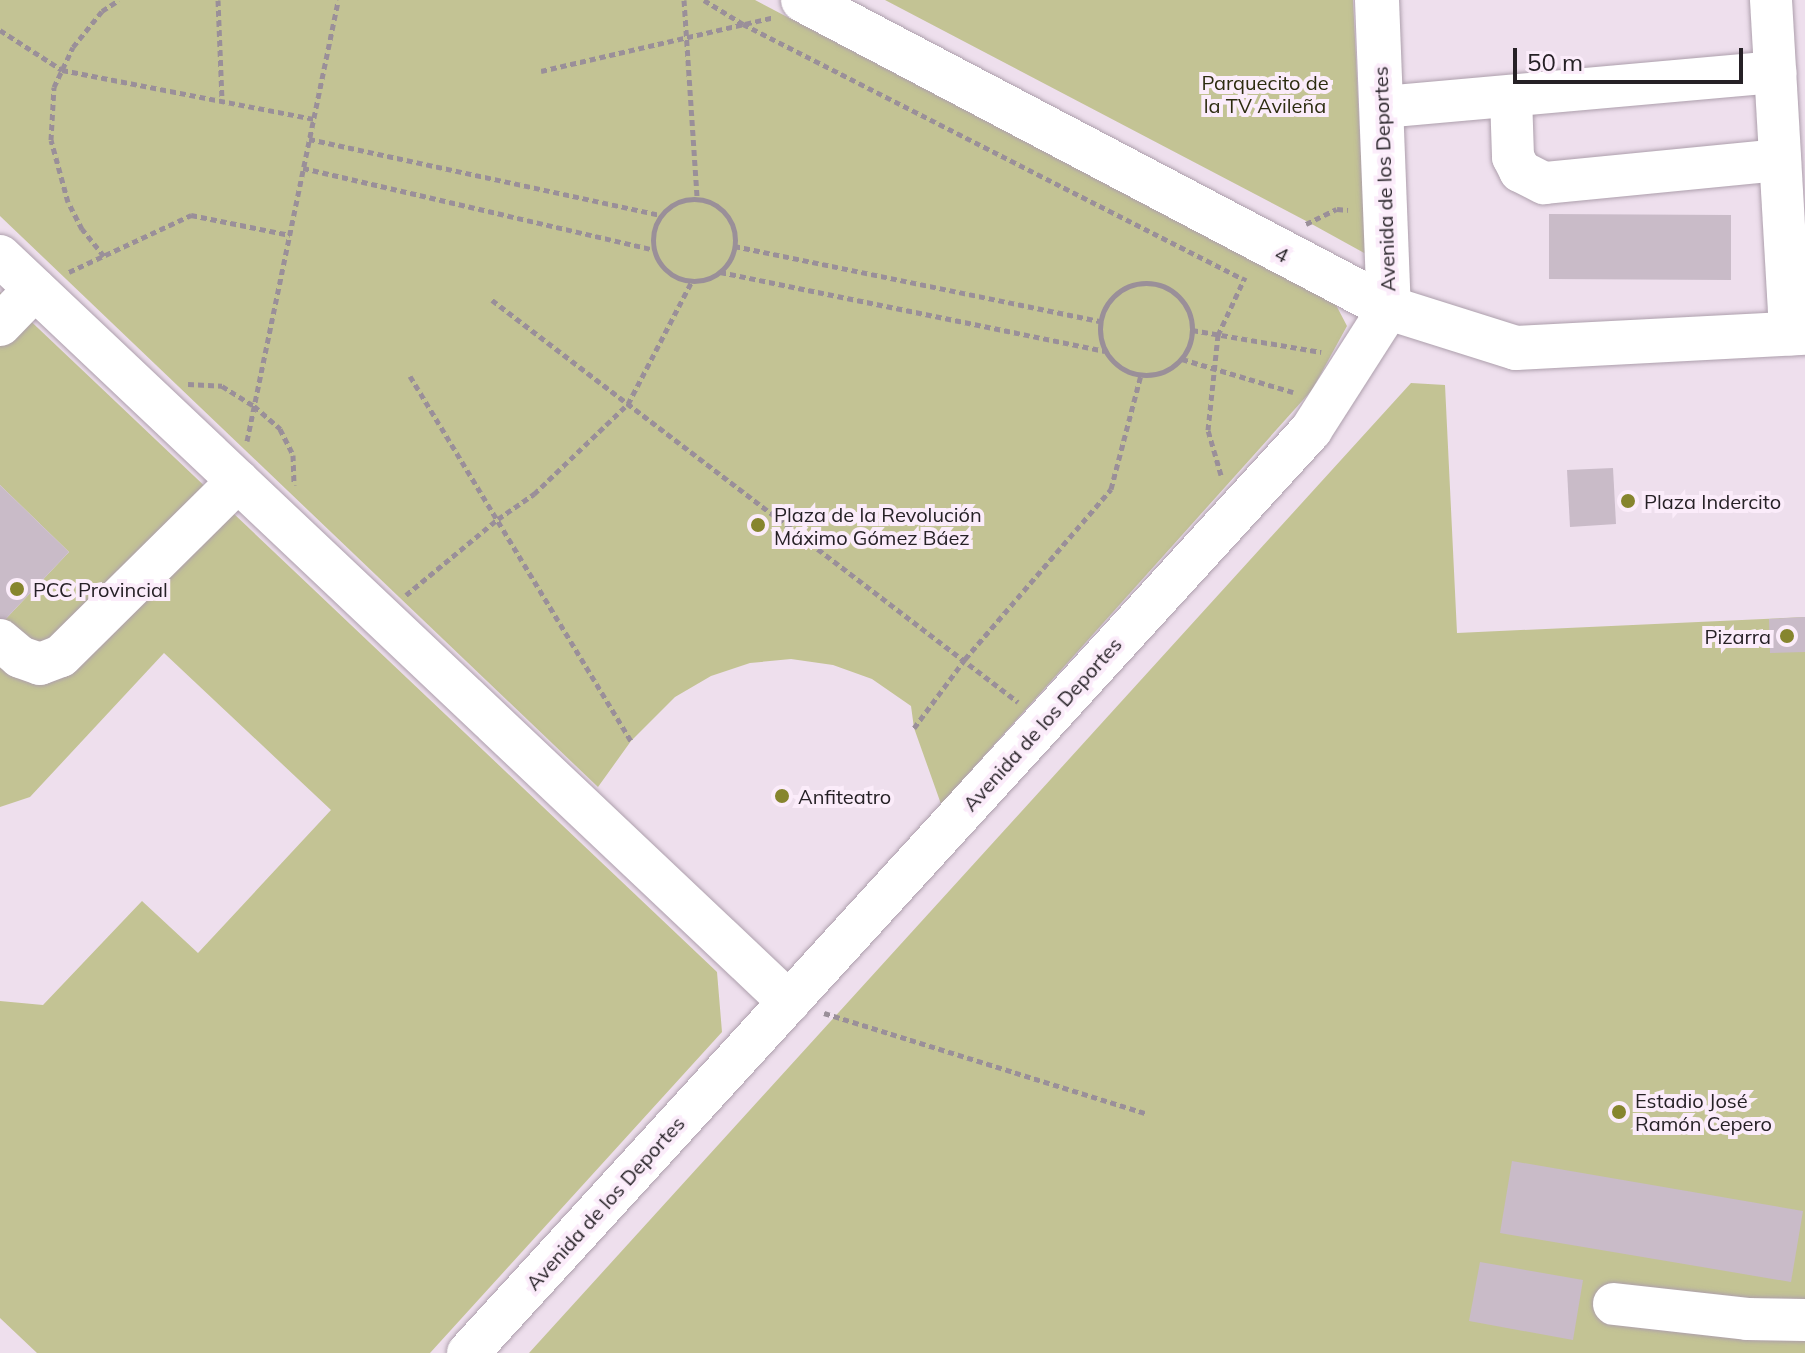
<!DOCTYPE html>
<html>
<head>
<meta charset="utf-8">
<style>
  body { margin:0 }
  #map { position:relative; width:1805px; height:1353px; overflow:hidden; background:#eedfed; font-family:Mulish,sans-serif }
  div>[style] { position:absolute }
  .green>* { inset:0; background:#c3c394 }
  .building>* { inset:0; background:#c9bbc8 }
  .path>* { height:5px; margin-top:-2.5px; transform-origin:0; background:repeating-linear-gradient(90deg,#9a8f99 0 6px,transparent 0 10px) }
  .path>.ring { margin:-2.5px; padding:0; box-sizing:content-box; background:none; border:5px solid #9a8f99; border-radius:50% }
  .roads { filter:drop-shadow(0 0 2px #ad9fac) drop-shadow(0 0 2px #ad9fac) }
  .minor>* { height:42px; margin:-21px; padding:0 21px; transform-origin:21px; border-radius:21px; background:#fff }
  .major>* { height:44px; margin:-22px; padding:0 22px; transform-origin:22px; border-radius:22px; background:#fff }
  .dots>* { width:22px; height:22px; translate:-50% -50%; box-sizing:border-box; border:4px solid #fbecfa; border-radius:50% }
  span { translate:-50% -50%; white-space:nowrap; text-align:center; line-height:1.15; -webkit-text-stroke:8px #fbecfa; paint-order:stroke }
  .park-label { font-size:20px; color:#2d2c10 }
  .street-label { font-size:20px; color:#262126 }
  .poi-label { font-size:20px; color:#262126 }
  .left { translate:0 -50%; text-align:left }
  .right { translate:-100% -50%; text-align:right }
  .scale { position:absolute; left:1513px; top:48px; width:230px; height:36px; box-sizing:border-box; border:4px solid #262126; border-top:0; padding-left:10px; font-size:24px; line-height:28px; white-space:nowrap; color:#262126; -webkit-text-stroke:6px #fbecfa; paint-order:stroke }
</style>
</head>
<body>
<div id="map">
  <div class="green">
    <i style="clip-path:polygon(0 0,755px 0,1336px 305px,1347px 326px,1312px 390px,941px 804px,914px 728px,911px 706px,872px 679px,833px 665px,791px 659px,750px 663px,711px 676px,675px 697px,631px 741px,598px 787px,0 216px)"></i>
    <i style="clip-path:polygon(885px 0,1353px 0,1366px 254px,1308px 222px)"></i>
    <i style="clip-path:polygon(0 292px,717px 972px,722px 1032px,430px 1353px,37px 1353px,0 1318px,0 1001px,43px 1005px,142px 901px,198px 953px,331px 810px,164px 653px,30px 797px,0 807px,0 625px,69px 552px,0 485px)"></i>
    <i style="clip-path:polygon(1411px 383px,1445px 385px,1457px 633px,1805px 617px,1805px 1353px,529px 1353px)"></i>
  </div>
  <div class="building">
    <i style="clip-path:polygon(1549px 214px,1731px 215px,1731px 280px,1549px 279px)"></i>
    <i style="clip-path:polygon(1613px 468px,1616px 524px,1570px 527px,1567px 470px)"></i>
    <i style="clip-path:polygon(0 485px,69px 552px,0 625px)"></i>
    <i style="clip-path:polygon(1805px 617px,1805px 652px,1770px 653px,1769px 619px)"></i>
    <i style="clip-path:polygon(1512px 1161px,1803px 1211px,1791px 1282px,1500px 1233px)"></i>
    <i style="clip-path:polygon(1480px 1262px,1583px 1280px,1573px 1340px,1469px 1321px)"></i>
  </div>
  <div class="path">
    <i style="left:218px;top:0;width:101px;rotate:87.7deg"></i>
    <i style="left:684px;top:0;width:198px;rotate:86.2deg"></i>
    <i style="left:704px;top:0;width:46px;rotate:31.6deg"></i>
    <i style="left:743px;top:24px;width:561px;rotate:27.02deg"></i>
    <i style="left:0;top:30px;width:74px;rotate:32.8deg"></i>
    <i style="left:62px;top:70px;width:256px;rotate:11deg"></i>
    <i style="left:541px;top:71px;width:239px;rotate:-13deg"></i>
    <i style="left:309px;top:139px;width:360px;rotate:12.2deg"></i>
    <i style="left:303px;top:168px;width:361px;rotate:13.1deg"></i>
    <i class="ring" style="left:653px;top:199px;width:77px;height:77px"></i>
    <i style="left:1306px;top:224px;width:34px;rotate:-26deg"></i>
    <i style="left:1337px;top:209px;width:11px;rotate:5deg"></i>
    <i style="left:734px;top:246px;width:374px;rotate:11.6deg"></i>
    <i style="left:104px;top:256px;width:35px;rotate:-129deg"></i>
    <i style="left:82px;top:229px;width:30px;rotate:-117deg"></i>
    <i style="left:68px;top:202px;width:64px;rotate:-105.3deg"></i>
    <i style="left:51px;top:140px;width:53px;rotate:-86.8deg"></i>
    <i style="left:54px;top:87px;width:44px;rotate:-64.6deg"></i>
    <i style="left:73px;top:47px;width:46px;rotate:-51.1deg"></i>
    <i style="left:102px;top:11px;width:20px;rotate:-33deg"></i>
    <i style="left:69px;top:272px;width:135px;rotate:-25deg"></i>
    <i style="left:191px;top:215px;width:101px;rotate:11.4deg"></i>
    <i style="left:720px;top:272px;width:393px;rotate:11.6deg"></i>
    <i class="ring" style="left:1100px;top:283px;width:87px;height:87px"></i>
    <i style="left:492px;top:300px;width:662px;rotate:37.39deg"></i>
    <i style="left:1192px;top:330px;width:131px;rotate:9.7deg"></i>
    <i style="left:1182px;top:359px;width:116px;rotate:16.6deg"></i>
    <i style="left:410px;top:376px;width:427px;rotate:58.8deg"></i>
    <i style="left:188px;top:384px;width:34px;rotate:3deg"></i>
    <i style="left:222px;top:386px;width:38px;rotate:32deg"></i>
    <i style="left:254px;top:406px;width:35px;rotate:41deg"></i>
    <i style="left:280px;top:429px;width:29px;rotate:63deg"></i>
    <i style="left:293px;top:455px;width:30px;rotate:88deg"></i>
    <i style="left:247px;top:441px;width:450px;rotate:-78.3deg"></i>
    <i style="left:1221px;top:475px;width:47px;rotate:-106.1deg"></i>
    <i style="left:1208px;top:430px;width:96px;rotate:-84deg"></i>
    <i style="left:1218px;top:335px;width:64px;rotate:-65deg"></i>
    <i style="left:406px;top:595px;width:119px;rotate:-39.6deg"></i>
    <i style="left:498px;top:519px;width:44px;rotate:-34.8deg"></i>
    <i style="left:534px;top:494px;width:130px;rotate:-43.8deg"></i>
    <i style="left:628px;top:404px;width:139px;rotate:-62.5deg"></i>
    <i style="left:914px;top:728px;width:86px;rotate:-53.5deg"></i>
    <i style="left:965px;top:659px;width:224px;rotate:-49.3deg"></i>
    <i style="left:1111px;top:489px;width:118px;rotate:-75.3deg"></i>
    <i style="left:824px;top:1013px;width:339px;rotate:17.3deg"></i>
  </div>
  <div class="roads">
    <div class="minor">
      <i style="left:1771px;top:0;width:335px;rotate:86.7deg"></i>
      <i style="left:1511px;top:96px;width:61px;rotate:88.1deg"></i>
      <i style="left:1513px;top:157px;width:16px;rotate:63deg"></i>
      <i style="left:1520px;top:171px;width:27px;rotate:27deg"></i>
      <i style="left:1544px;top:183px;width:237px;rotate:-5.6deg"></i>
      <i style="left:1383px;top:107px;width:394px;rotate:-5.1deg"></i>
      <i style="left:0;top:256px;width:1086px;rotate:43.4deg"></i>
      <i style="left:0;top:325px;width:50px;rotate:-45.8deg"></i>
      <i style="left:0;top:640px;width:26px;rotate:40deg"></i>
      <i style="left:20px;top:657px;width:21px;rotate:19deg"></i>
      <i style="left:40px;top:664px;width:22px;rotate:-21deg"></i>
      <i style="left:61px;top:656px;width:249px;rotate:-44.7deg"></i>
      <i style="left:1614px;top:1304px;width:134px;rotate:6.4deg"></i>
      <i style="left:1747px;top:1319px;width:58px;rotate:1deg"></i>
      <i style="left:468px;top:1353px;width:1250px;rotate:-47.59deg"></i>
      <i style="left:1311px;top:430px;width:145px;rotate:-57.4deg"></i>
    </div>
    <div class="major">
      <i style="left:803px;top:0;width:662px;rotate:27.73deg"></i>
      <i style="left:1389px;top:308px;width:133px;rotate:17.5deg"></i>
      <i style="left:1516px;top:348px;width:289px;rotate:-3deg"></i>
      <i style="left:1377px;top:0;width:308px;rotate:87.8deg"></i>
    </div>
  </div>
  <div class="dots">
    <i style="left:1628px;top:501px;background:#86852e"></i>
    <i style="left:758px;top:525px;background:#86852e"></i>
    <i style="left:17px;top:589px;background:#86852e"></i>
    <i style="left:1787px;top:636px;background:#86852e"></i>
    <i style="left:782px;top:796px;background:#86852e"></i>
    <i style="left:1619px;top:1112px;background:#86852e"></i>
  </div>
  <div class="park-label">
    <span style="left:1265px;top:94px">Parquecito de<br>la TV Avileña</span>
  </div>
  <div class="street-label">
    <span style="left:1384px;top:179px;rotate:-92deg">Avenida de los Deportes</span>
    <span style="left:1282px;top:254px;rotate:27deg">4</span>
    <span style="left:1042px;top:724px;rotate:-48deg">Avenida de los Deportes</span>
    <span style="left:605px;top:1203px;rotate:-48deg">Avenida de los Deportes</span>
  </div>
  <div class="poi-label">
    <span class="left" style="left:1644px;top:501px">Plaza Indercito</span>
    <span class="left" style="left:774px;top:526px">Plaza de la Revolución<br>Máximo Gómez Báez</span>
    <span class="left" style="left:33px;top:589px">PCC Provincial</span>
    <span class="right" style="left:1771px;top:636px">Pizarra</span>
    <span class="left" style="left:798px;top:796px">Anfiteatro</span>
    <span class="left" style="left:1635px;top:1112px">Estadio José<br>Ramón Cepero</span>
  </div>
  <div class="scale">50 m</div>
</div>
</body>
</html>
